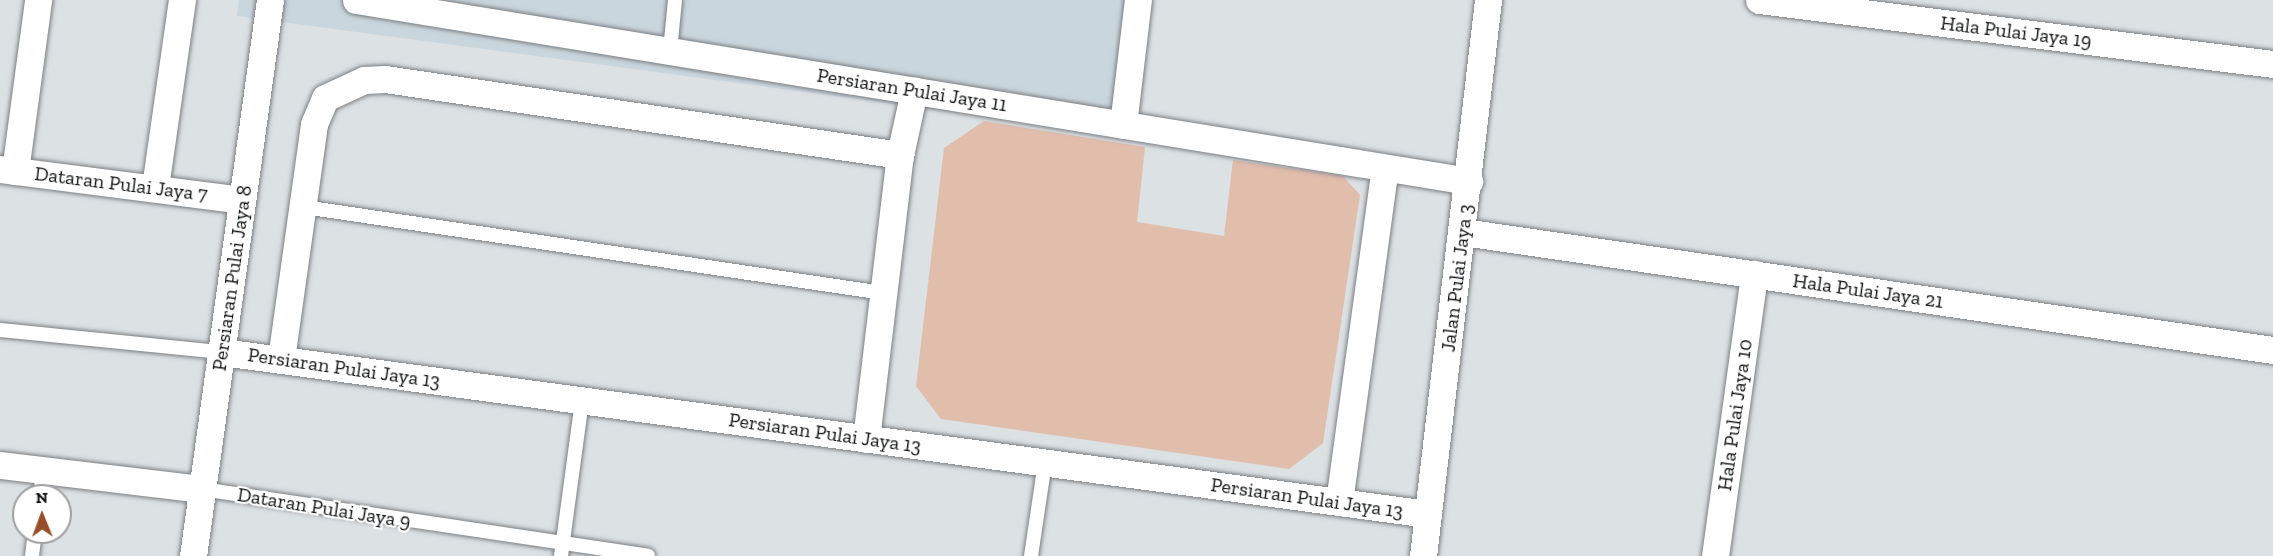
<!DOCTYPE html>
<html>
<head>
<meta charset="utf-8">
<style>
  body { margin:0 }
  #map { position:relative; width:2273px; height:556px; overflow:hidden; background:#dce1e4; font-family:"Zilla Slab",serif }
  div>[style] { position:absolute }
  .built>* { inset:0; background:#cad6dd }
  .green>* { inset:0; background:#e1bdac }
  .roads { filter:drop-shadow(0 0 2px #7b7f82) drop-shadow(0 0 2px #7b7f82) }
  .service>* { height:14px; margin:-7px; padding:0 7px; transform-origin:7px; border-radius:7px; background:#fff }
  .minor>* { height:27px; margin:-13.5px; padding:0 13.5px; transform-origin:13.5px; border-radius:13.5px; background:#fff }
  span { translate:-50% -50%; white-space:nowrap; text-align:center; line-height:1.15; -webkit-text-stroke:4.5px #fff; paint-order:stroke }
  .street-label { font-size:20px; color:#0e1011 }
  .north { position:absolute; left:12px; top:484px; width:60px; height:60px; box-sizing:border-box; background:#fff; border:2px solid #9f9fa0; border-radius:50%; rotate:359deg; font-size:16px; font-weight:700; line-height:24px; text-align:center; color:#0e1011 }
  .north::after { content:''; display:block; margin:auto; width:21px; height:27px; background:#964f2a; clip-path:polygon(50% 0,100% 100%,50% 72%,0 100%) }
</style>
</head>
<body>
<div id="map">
  <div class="built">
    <i style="clip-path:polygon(239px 0,1143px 0,1125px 135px,237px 16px)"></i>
  </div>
  <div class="green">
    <i style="clip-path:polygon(984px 121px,1145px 147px,1137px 222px,1224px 236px,1233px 160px,1343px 176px,1360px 195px,1323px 443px,1289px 469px,941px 419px,916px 386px,944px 148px)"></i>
  </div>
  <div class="roads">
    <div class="service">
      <i style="left:670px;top:51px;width:51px;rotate:-84.4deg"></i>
      <i style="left:304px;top:207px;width:585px;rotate:8.45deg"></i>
      <i style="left:0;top:330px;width:223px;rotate:5.7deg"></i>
      <i style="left:202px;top:489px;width:451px;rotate:8.5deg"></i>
      <i style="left:40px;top:496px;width:25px;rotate:-83deg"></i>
      <i style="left:32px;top:556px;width:24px;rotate:-83deg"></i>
      <i style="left:561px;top:556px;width:157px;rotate:-82.3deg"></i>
      <i style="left:1031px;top:556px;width:95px;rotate:-81.5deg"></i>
    </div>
    <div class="minor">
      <i style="left:356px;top:0;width:1128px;rotate:9.24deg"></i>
      <i style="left:1759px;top:0;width:518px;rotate:7.1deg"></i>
      <i style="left:1123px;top:125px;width:126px;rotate:-83.2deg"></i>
      <i style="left:0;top:169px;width:244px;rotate:7.3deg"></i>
      <i style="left:15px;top:171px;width:173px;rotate:-82.3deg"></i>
      <i style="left:155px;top:187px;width:189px;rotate:-81.8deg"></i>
      <i style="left:1463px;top:232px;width:819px;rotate:8.29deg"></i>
      <i style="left:222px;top:352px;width:1217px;rotate:7.65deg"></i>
      <i style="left:281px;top:359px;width:237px;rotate:-82deg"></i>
      <i style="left:314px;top:124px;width:28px;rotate:-67deg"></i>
      <i style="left:325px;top:98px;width:43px;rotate:-24.8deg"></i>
      <i style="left:364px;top:80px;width:21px;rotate:-3deg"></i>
      <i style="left:385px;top:79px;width:521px;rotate:8.39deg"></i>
      <i style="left:866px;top:439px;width:286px;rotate:-83.2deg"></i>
      <i style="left:900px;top:155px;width:66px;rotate:-77.7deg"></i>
      <i style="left:0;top:465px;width:203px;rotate:6.8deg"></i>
      <i style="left:1339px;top:502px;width:337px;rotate:-82.2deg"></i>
      <i style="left:193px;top:556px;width:561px;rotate:-82.12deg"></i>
      <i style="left:1423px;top:556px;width:560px;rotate:-83.33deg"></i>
      <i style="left:1715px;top:556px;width:285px;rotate:-82.1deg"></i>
    </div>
  </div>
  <div class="street-label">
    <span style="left:2016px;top:32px;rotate:7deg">Hala Pulai Jaya 19</span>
    <span style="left:912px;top:90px;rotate:9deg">Persiaran Pulai Jaya 11</span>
    <span style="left:121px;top:184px;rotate:7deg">Dataran Pulai Jaya 7</span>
    <span style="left:232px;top:278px;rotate:-82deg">Persiaran Pulai Jaya 8</span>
    <span style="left:1457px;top:278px;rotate:-83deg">Jalan Pulai Jaya 3</span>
    <span style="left:1868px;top:291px;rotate:8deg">Hala Pulai Jaya 21</span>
    <span style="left:344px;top:368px;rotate:8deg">Persiaran Pulai Jaya 13</span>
    <span style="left:1735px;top:415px;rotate:-82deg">Hala Pulai Jaya 10</span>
    <span style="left:825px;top:433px;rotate:8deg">Persiaran Pulai Jaya 13</span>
    <span style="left:1307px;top:498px;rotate:8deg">Persiaran Pulai Jaya 13</span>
    <span style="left:324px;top:508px;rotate:9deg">Dataran Pulai Jaya 9</span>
  </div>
  <div class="north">N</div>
</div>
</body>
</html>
